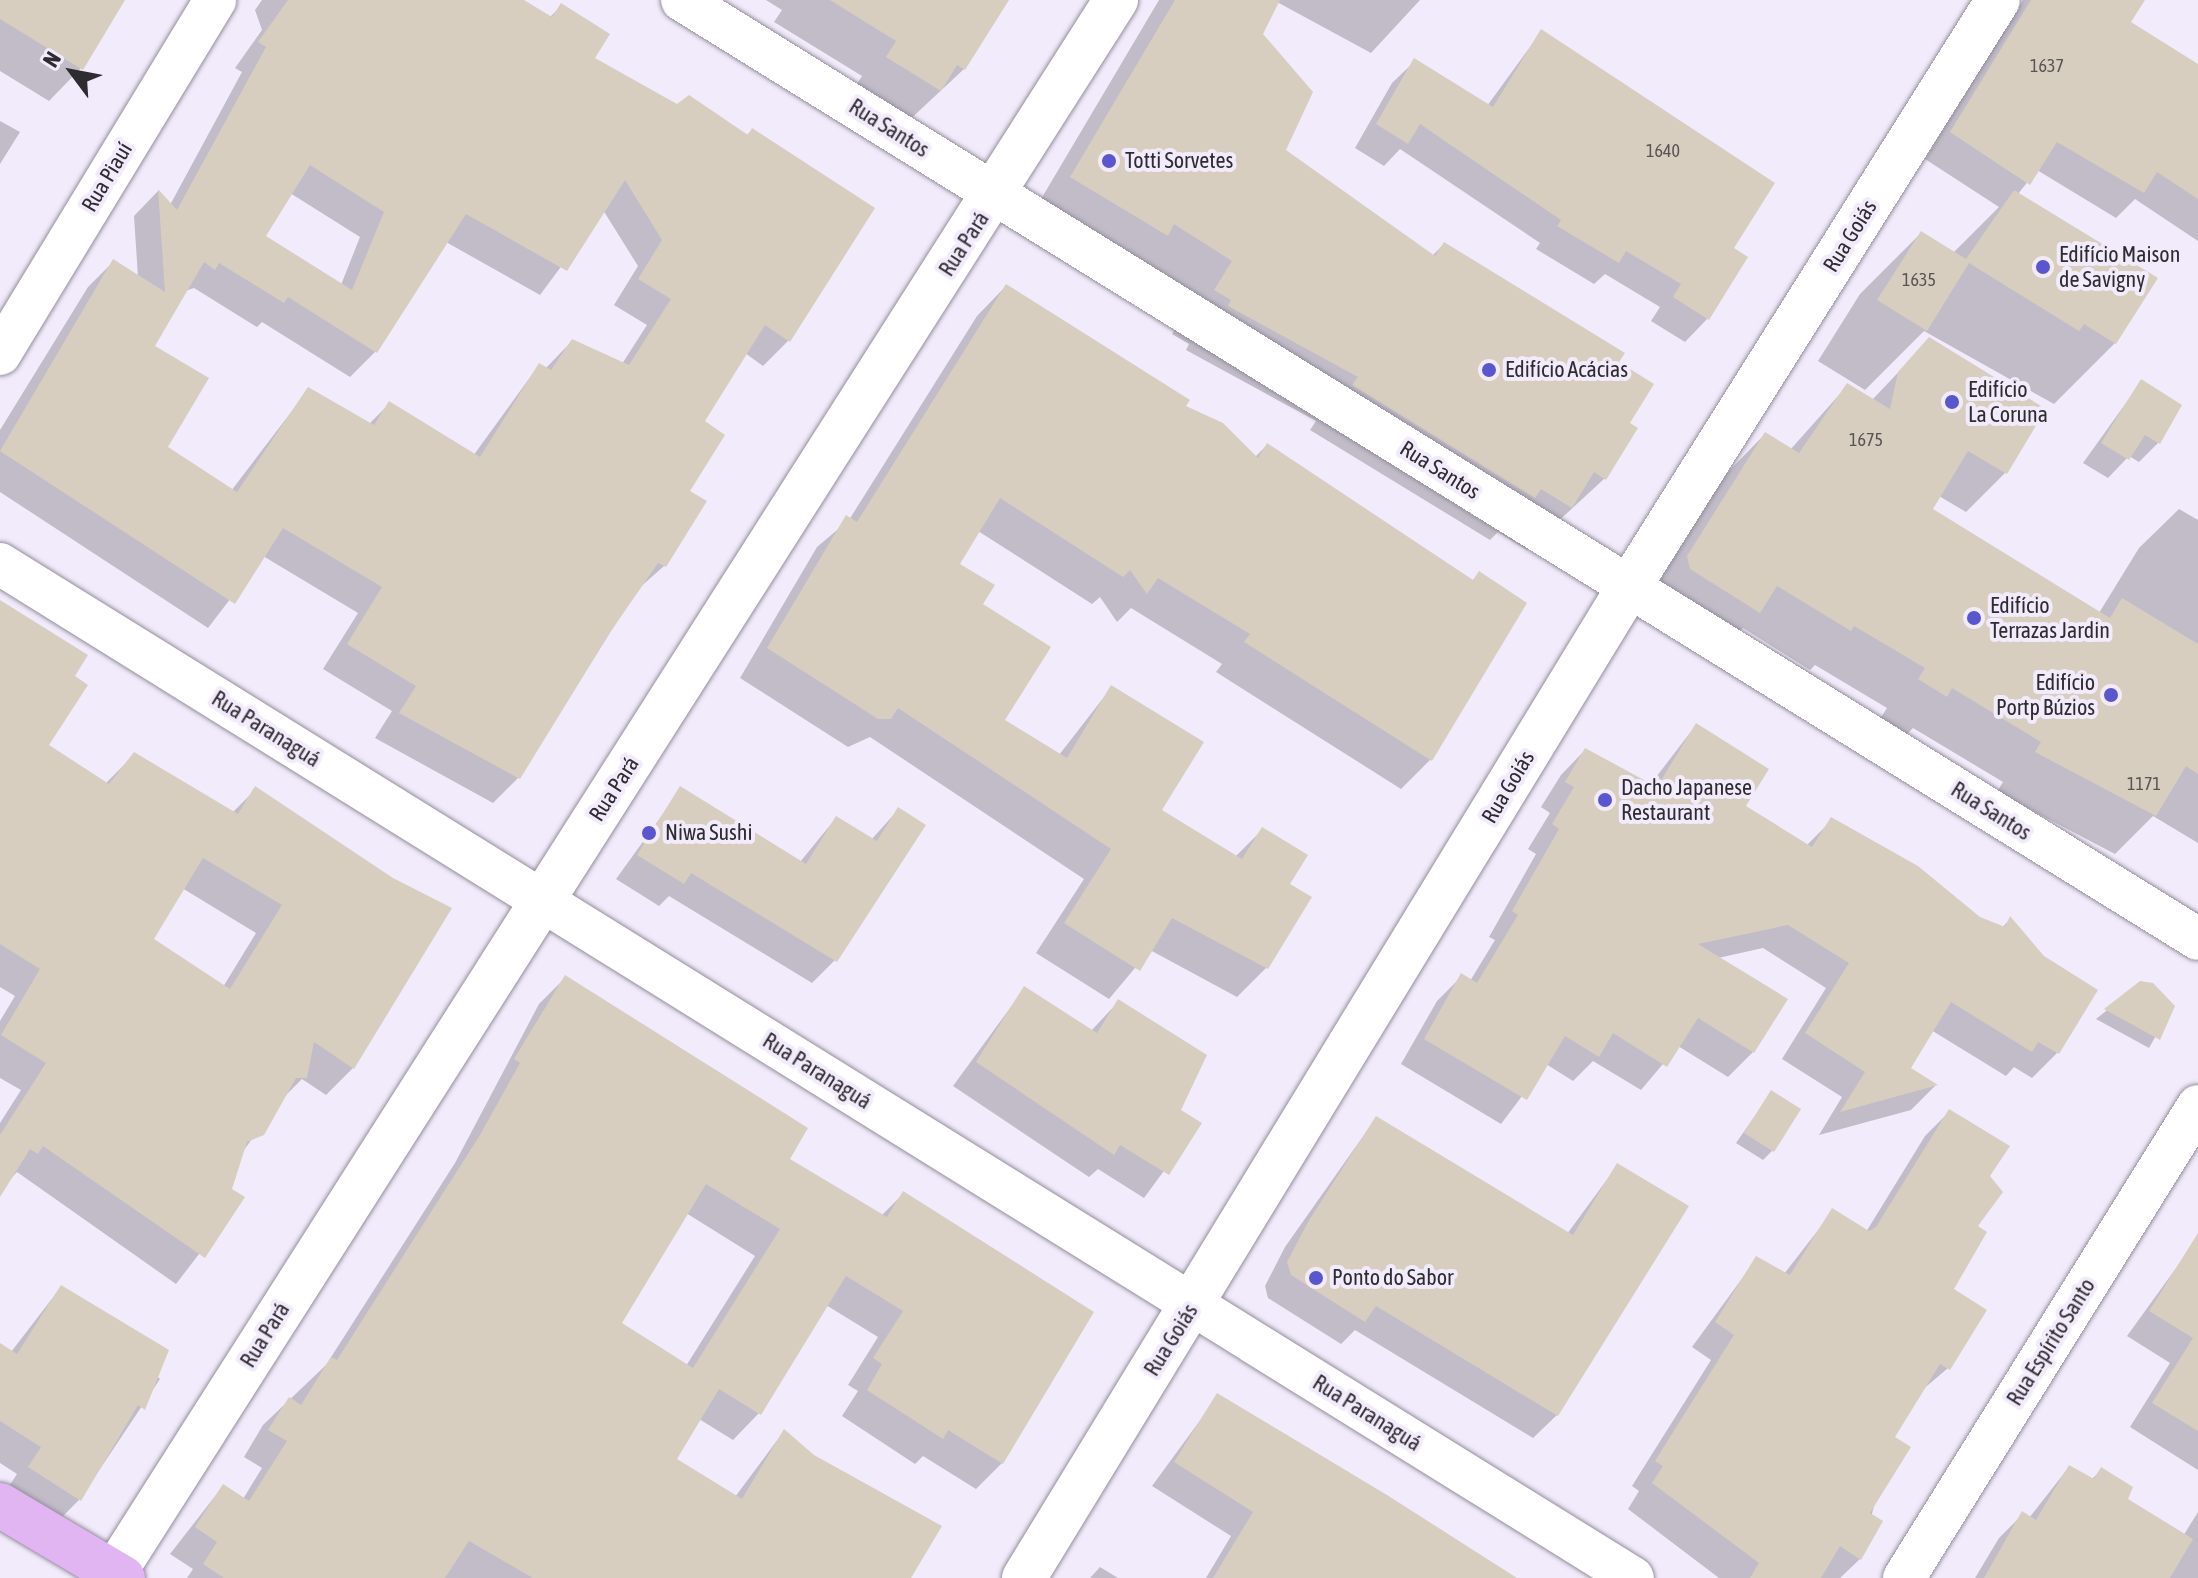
<!DOCTYPE html>
<html>
<head>
<meta charset="utf-8">
<style>
  body { margin:0 }
  #map { position:relative; width:2198px; height:1578px; overflow:hidden; background:#f2ebfb; font-family:"Asap Condensed",sans-serif }
  div>[style] { position:absolute }
  .shadow>* { inset:0; background:#0003 }
  .building>* { inset:0; background:#d8cec0 }
  .roads { filter:drop-shadow(0 0 2px #948e9c) drop-shadow(0 0 2px #948e9c) }
  .street>* { height:42px; margin:-21px; padding:0 21px; transform-origin:21px; border-radius:21px; background:#fff }
  .secondary>* { height:44px; margin:-22px; padding:0 22px; transform-origin:22px; border-radius:22px; background:#fff }
  .primary>* { height:44px; margin:-22px; padding:0 22px; transform-origin:22px; border-radius:22px; background:#e0b5f2 }
  .dots>* { width:22px; height:22px; translate:-50% -50%; box-sizing:border-box; border:4px solid #f2ebfb; border-radius:50% }
  span { translate:-50% -50%; white-space:nowrap; text-align:center; line-height:1.15; -webkit-text-stroke:8px #f2ebfb; paint-order:stroke }
  .number-label { font-size:18px; color:#585455 }
  .number-label span { -webkit-text-stroke-width:0 }
  .street-label { font-size:22px; color:#2e2b31 }
  .poi-label { font-size:22px; color:#2e2b31 }
  .left { translate:0 -50%; text-align:left }
  .right { translate:-100% -50%; text-align:right }
  .north { position:absolute; left:32px; top:32px; width:80px; height:80px; -webkit-text-stroke:6px #f2ebfb; paint-order:stroke; rotate:302deg; font-size:22px; font-weight:700; line-height:32px; text-align:center; color:#2e2b31 }
  .north::after { content:''; display:block; margin:auto; width:28px; height:36px; background:#2e2b31; clip-path:polygon(50% 0,100% 100%,50% 72%,0 100%) }
</style>
</head>
<body>
<div id="map">
  <div class="shadow">
    <i style="clip-path:polygon(0 0,107px 0,81px 68px,49px 101px,0 71px)"></i>
    <i style="clip-path:polygon(evenodd,262px 0,519px 0,549px 18px,561px 6px,592px 59px,677px 107px,746px 136px,752px 130px,788px 341px,763px 366px,745px 353px,702px 422px,664px 566px,637px 590px,518px 778px,493px 803px,375px 738px,392px 711px,323px 669px,358px 613px,263px 556px,208px 628px,0 492px,0 430px,88px 287px,113px 262px,138px 277px,134px 216px,158px 191px,170px 205px,242px 72px,235px 68px,262px 30px,255px 10px,262px 0,290px 193px,360px 237px,341px 285px,263px 236px,290px 193px,262px 0,603px 210px,638px 266px,614px 305px,647px 325px,622px 364px,572px 341px,545px 369px,539px 365px,473px 456px,390px 403px,368px 425px,308px 390px,231px 491px,166px 447px,152px 347px,185px 291px,194px 288px,257px 327px,262px 322px,350px 377px,375px 352px,446px 242px,540px 295px,603px 210px)"></i>
    <i style="clip-path:polygon(766px 0,1007px 0,964px 69px,904px 125px,852px 92px,862px 76px,774px 22px,782px 10px)"></i>
    <i style="clip-path:polygon(1159px 0,1420px 0,1371px 53px,1277px 2px,1261px 34px,1283px 150px,1432px 256px,1444px 244px,1616px 363px,1627px 424px,1604px 479px,1527px 550px,1498px 532px,1490px 540px,1310px 430px,1316px 421px,1186px 350px,1189px 344px,1172px 334px,1190px 305px,1028px 221px)"></i>
    <i style="clip-path:polygon(2023px 0,2143px 0,2128px 23px,2198px 70px,2198px 241px,2135px 199px,2116px 218px,2037px 170px,2018px 194px,2115px 343px,2054px 404px,1924px 331px,1865px 390px,1818px 361px,1860px 294px,1921px 233px,1953px 253px,1999px 207px,1925px 159px)"></i>
    <i style="clip-path:polygon(1541px 32px,1731px 249px,1707px 319px,1685px 342px,1651px 321px,1660px 307px,1605px 274px,1594px 284px,1536px 249px,1540px 243px,1400px 149px,1384px 166px,1355px 148px,1392px 83px,1415px 61px,1487px 106px)"></i>
    <i style="clip-path:polygon(0 121px,20px 132px,0 164px)"></i>
    <i style="clip-path:polygon(1006px 286px,1254px 458px,1267px 445px,1472px 581px,1480px 573px,1525px 604px,1430px 760px,1401px 789px,1216px 672px,1222px 664px,1131px 608px,1117px 622px,1100px 597px,1092px 604px,978px 531px,957px 565px,980px 605px,1002px 720px,1059px 755px,1111px 688px,1159px 811px,1235px 857px,1263px 829px,1287px 885px,1309px 898px,1266px 968px,1237px 997px,1150px 950px,1109px 999px,1036px 953px,1084px 879px,870px 737px,848px 747px,740px 678px,817px 547px,849px 520px,977px 316px)"></i>
    <i style="clip-path:polygon(1929px 340px,2005px 473px,1966px 512px,1939px 496px,1930px 510px,2099px 613px,2139px 548px,2179px 509px,2198px 520px,2198px 843px,2153px 816px,2115px 854px,1997px 792px,2003px 782px,1913px 728px,1906px 735px,1880px 719px,1887px 708px,1815px 665px,1810px 670px,1743px 628px,1719px 651px,1649px 597px,1726px 474px,1765px 434px,1790px 450px,1847px 386px,1872px 400px)"></i>
    <i style="clip-path:polygon(2141px 382px,2179px 405px,2158px 443px,2139px 462px,2129px 456px,2108px 478px,2083px 463px)"></i>
    <i style="clip-path:polygon(evenodd,0 603px,72px 677px,46px 746px,105px 784px,134px 755px,232px 813px,256px 789px,353px 1068px,326px 1095px,302px 1079px,280px 1101px,241px 1154px,229px 1190px,242px 1198px,176px 1284px,17px 1172px,0 1191px,0 1123px,21px 1090px,0 1078px,0 1021px,15px 996px,0 987px,0 603px,182px 888px,256px 933px,223px 987px,151px 939px,182px 888px)"></i>
    <i style="clip-path:polygon(1696px 725px,1743px 807px,1806px 846px,1832px 820px,1979px 919px,2002px 928px,2010px 919px,2042px 958px,2095px 991px,2057px 1053px,2032px 1078px,2014px 1067px,2006px 1076px,1931px 1030px,1908px 1069px,1935px 1086px,1911px 1110px,1819px 1135px,1842px 1097px,1782px 1059px,1826px 988px,1763px 948px,1718px 958px,1753px 1052px,1728px 1077px,1678px 1046px,1641px 1090px,1593px 1061px,1573px 1081px,1546px 1064px,1501px 1124px,1401px 1064px,1437px 1001px,1462px 976px,1470px 981px,1495px 940px,1489px 937px,1536px 854px,1528px 849px,1550px 813px,1541px 807px,1561px 775px,1585px 750px,1650px 785px)"></i>
    <i style="clip-path:polygon(681px 789px,800px 862px,836px 818px,871px 840px,898px 810px,835px 960px,812px 983px,669px 896px,659px 906px,616px 879px)"></i>
    <i style="clip-path:polygon(evenodd,565px 978px,787px 1159px,881px 1216px,903px 1194px,1002px 1463px,976px 1489px,923px 1456px,915px 1464px,842px 1416px,858px 1391px,848px 1385px,878px 1337px,826px 1305px,759px 1413px,733px 1440px,699px 1419px,674px 1459px,735px 1497px,784px 1431px,910px 1578px,187px 1578px,193px 1569px,170px 1554px,223px 1486px,243px 1499px,262px 1468px,244px 1457px,263px 1425px,326px 1365px,455px 1163px,539px 1004px,565px 978px,686px 1213px,755px 1256px,686px 1366px,619px 1324px,686px 1213px)"></i>
    <i style="clip-path:polygon(2141px 983px,2173px 1006px,2149px 1048px,2096px 1019px)"></i>
    <i style="clip-path:polygon(1024px 989px,1091px 1031px,1118px 1002px,1179px 1111px,1199px 1123px,1144px 1198px,1098px 1169px,1089px 1177px,953px 1086px)"></i>
    <i style="clip-path:polygon(1771px 1093px,1772px 1151px,1763px 1160px,1736px 1143px)"></i>
    <i style="clip-path:polygon(1949px 1112px,1987px 1176px,1951px 1290px,1948px 1368px,1921px 1391px,1892px 1438px,1860px 1559px,1840px 1578px,1719px 1578px,1628px 1509px,1639px 1491px,1632px 1486px,1711px 1360px,1692px 1347px,1757px 1258px,1784px 1274px,1833px 1211px,1866px 1232px,1925px 1136px)"></i>
    <i style="clip-path:polygon(1376px 1118px,1567px 1234px,1617px 1166px,1686px 1207px,1557px 1415px,1533px 1438px,1355px 1330px,1341px 1344px,1268px 1298px,1265px 1286px,1285px 1247px)"></i>
    <i style="clip-path:polygon(2192px 1246px,2198px 1250px,2198px 1470px,2130px 1427px,2170px 1363px,2127px 1336px)"></i>
    <i style="clip-path:polygon(61px 1287px,160px 1379px,80px 1499px,54px 1525px,4px 1494px,17px 1474px,0 1463px,0 1353px,11px 1352px)"></i>
    <i style="clip-path:polygon(1218px 1396px,1504px 1578px,1206px 1578px,1231px 1536px,1152px 1486px)"></i>
    <i style="clip-path:polygon(2069px 1467px,2091px 1480px,2101px 1470px,2125px 1500px,2183px 1536px,2198px 1512px,2198px 1578px,1975px 1578px,1999px 1538px,2023px 1514px,2029px 1518px)"></i>
    <i style="clip-path:polygon(1100px 1567px,1118px 1578px,1090px 1578px)"></i>
  </div>
  <div class="building">
    <i style="clip-path:polygon(0 0,125px 0,83px 70px,0 19px)"></i>
    <i style="clip-path:polygon(evenodd,288px 0,524px 0,552px 17px,561px 3px,610px 34px,595px 58px,677px 104px,689px 95px,748px 135px,752px 128px,875px 208px,790px 342px,765px 325px,705px 421px,725px 435px,690px 491px,707px 501px,666px 567px,658px 563px,611px 631px,520px 779px,399px 713px,416px 686px,347px 644px,382px 587px,283px 528px,235px 604px,0 451px,113px 259px,165px 292px,158px 189px,177px 210px,266px 47px,258px 42px,288px 0,310px 165px,384px 212px,352px 290px,266px 236px,310px 165px,288px 0,625px 180px,662px 240px,638px 279px,671px 299px,629px 365px,572px 339px,551px 370px,539px 363px,480px 457px,389px 401px,374px 425px,308px 387px,237px 492px,168px 447px,209px 378px,155px 346px,204px 262px,215px 270px,219px 263px,284px 303px,288px 297px,377px 353px,466px 214px,567px 271px,625px 180px)"></i>
    <i style="clip-path:polygon(830px 0,1009px 0,965px 70px,957px 65px,941px 91px,886px 57px,896px 41px)"></i>
    <i style="clip-path:polygon(1175px 0,1280px 0,1263px 34px,1313px 92px,1286px 150px,1435px 256px,1444px 242px,1625px 353px,1619px 362px,1654px 384px,1630px 423px,1638px 428px,1606px 480px,1594px 472px,1572px 508px,1541px 489px,1535px 498px,1352px 385px,1358px 377px,1228px 306px,1231px 300px,1214px 290px,1232px 261px,1174px 224px,1168px 236px,1070px 177px)"></i>
    <i style="clip-path:polygon(2031px 0,2145px 0,2131px 22px,2198px 64px,2198px 199px,2157px 172px,2144px 193px,2057px 142px,2030px 185px,1950px 132px)"></i>
    <i style="clip-path:polygon(1541px 29px,1775px 183px,1734px 248px,1748px 257px,1709px 320px,1673px 297px,1681px 284px,1626px 251px,1619px 263px,1557px 226px,1561px 220px,1420px 124px,1408px 144px,1376px 124px,1414px 58px,1493px 107px)"></i>
    <i style="clip-path:polygon(2014px 190px,2158px 278px,2116px 344px,2084px 324px,2079px 331px,1969px 263px,1927px 331px,1877px 300px,1921px 231px,1966px 259px)"></i>
    <i style="clip-path:polygon(1006px 284px,1190px 400px,1186px 406px,1223px 423px,1258px 458px,1267px 443px,1473px 580px,1479px 571px,1527px 603px,1432px 761px,1244px 642px,1250px 634px,1158px 578px,1147px 594px,1130px 570px,1123px 577px,1000px 498px,960px 564px,995px 585px,983px 604px,1051px 647px,1005px 720px,1067px 758px,1111px 685px,1204px 742px,1162px 810px,1242px 859px,1262px 827px,1308px 855px,1290px 884px,1312px 897px,1268px 969px,1172px 918px,1140px 971px,1064px 923px,1111px 849px,898px 708px,891px 719px,878px 719px,767px 648px,846px 515px,857px 522px)"></i>
    <i style="clip-path:polygon(1929px 337px,2046px 409px,2007px 474px,1968px 451px,1933px 509px,2110px 618px,2122px 598px,2198px 644px,2198px 774px,2186px 766px,2156px 816px,2035px 752px,2041px 742px,1952px 688px,1947px 697px,1918px 679px,1925px 668px,1854px 626px,1851px 631px,1777px 586px,1760px 613px,1690px 569px,1687px 556px,1765px 432px,1799px 453px,1847px 383px,1890px 409px,1898px 372px)"></i>
    <i style="clip-path:polygon(2141px 379px,2182px 405px,2160px 444px,2145px 435px,2129px 460px,2101px 443px)"></i>
    <i style="clip-path:polygon(evenodd,0 600px,88px 655px,75px 676px,88px 685px,49px 745px,109px 784px,134px 752px,238px 814px,255px 786px,393px 878px,452px 908px,354px 1069px,314px 1042px,307px 1078px,296px 1078px,264px 1135px,247px 1142px,232px 1189px,245px 1197px,205px 1258px,43px 1146px,38px 1154px,30px 1149px,0 1197px,0 1135px,46px 1063px,1px 1035px,40px 969px,0 944px,0 600px,203px 858px,282px 905px,230px 989px,154px 939px,203px 858px)"></i>
    <i style="clip-path:polygon(1696px 723px,1769px 769px,1746px 806px,1812px 847px,1831px 817px,1918px 866px,1980px 917px,2005px 927px,2010px 916px,2044px 956px,2098px 990px,2059px 1054px,2038px 1042px,2032px 1052px,1951px 1002px,1911px 1068px,1938px 1085px,1840px 1112px,1865px 1072px,1805px 1033px,1849px 963px,1788px 925px,1698px 944px,1788px 999px,1754px 1053px,1698px 1018px,1667px 1067px,1613px 1033px,1599px 1057px,1565px 1036px,1527px 1100px,1424px 1039px,1461px 973px,1477px 983px,1518px 915px,1512px 911px,1559px 829px,1552px 824px,1574px 787px,1565px 782px,1585px 748px,1657px 787px)"></i>
    <i style="clip-path:polygon(680px 786px,806px 864px,836px 816px,877px 841px,898px 807px,926px 825px,837px 962px,691px 873px,684px 884px,637px 855px)"></i>
    <i style="clip-path:polygon(evenodd,565px 975px,808px 1128px,790px 1159px,887px 1217px,903px 1191px,1094px 1312px,1003px 1464px,948px 1430px,943px 1439px,867px 1390px,882px 1364px,873px 1358px,903px 1311px,846px 1276px,761px 1415px,719px 1389px,677px 1459px,742px 1499px,784px 1429px,814px 1455px,942px 1526px,911px 1578px,533px 1578px,469px 1541px,445px 1578px,224px 1578px,203px 1564px,217px 1542px,195px 1527px,223px 1484px,249px 1501px,287px 1441px,268px 1430px,289px 1397px,301px 1405px,331px 1357px,337px 1360px,480px 1135px,520px 1063px,514px 1059px,565px 975px,706px 1184px,780px 1229px,693px 1368px,622px 1323px,706px 1184px)"></i>
    <i style="clip-path:polygon(2140px 981px,2153px 983px,2175px 1006px,2160px 1040px,2104px 1009px)"></i>
    <i style="clip-path:polygon(1024px 986px,1097px 1033px,1118px 999px,1207px 1055px,1181px 1110px,1202px 1123px,1169px 1175px,1120px 1145px,1114px 1155px,976px 1062px)"></i>
    <i style="clip-path:polygon(1771px 1090px,1801px 1109px,1774px 1152px,1744px 1133px)"></i>
    <i style="clip-path:polygon(1949px 1109px,2010px 1146px,1990px 1176px,2003px 1192px,1978px 1226px,1987px 1232px,1954px 1289px,1987px 1310px,1950px 1370px,1940px 1364px,1895px 1437px,1911px 1447px,1870px 1513px,1883px 1521px,1861px 1560px,1840px 1546px,1821px 1578px,1750px 1578px,1759px 1563px,1652px 1483px,1663px 1466px,1655px 1461px,1734px 1335px,1715px 1322px,1756px 1256px,1790px 1275px,1832px 1208px,1869px 1231px,1876px 1227px)"></i>
    <i style="clip-path:polygon(1376px 1116px,1573px 1235px,1617px 1163px,1689px 1206px,1558px 1416px,1376px 1306px,1365px 1322px,1291px 1275px,1287px 1262px,1308px 1222px)"></i>
    <i style="clip-path:polygon(2198px 1233px,2198px 1431px,2152px 1403px,2193px 1338px,2149px 1311px)"></i>
    <i style="clip-path:polygon(61px 1285px,169px 1350px,145px 1410px,138px 1405px,81px 1501px,28px 1467px,41px 1447px,0 1421px,0 1343px,17px 1354px)"></i>
    <i style="clip-path:polygon(1217px 1393px,1387px 1495px,1517px 1578px,1213px 1578px,1253px 1512px,1174px 1462px)"></i>
    <i style="clip-path:polygon(2069px 1465px,2094px 1479px,2101px 1467px,2133px 1487px,2128px 1499px,2193px 1539px,2170px 1578px,1984px 1578px,2022px 1511px,2036px 1520px)"></i>
  </div>
  <div class="roads">
    <div class="street">
      <i style="left:682px;top:0;width:1783px;rotate:31.77deg"></i>
      <i style="left:0;top:354px;width:414px;rotate:-58.7deg"></i>
      <i style="left:0;top:564px;width:1922px;rotate:31.84deg"></i>
      <i style="left:1904px;top:1578px;width:556px;rotate:-58.08deg"></i>
    </div>
    <div class="secondary">
      <i style="left:111px;top:1578px;width:1871px;rotate:-57.51deg"></i>
      <i style="left:1024px;top:1578px;width:1161px;rotate:-58.6deg"></i>
      <i style="left:1629px;top:587px;width:693px;rotate:-57.85deg"></i>
    </div>
    <div class="primary">
      <i style="left:0;top:1505px;width:143px;rotate:30.7deg"></i>
    </div>
  </div>
  <div class="dots">
    <i style="left:1109px;top:161px;background:#5a56ce"></i>
    <i style="left:2043px;top:267px;background:#5a56ce"></i>
    <i style="left:1489px;top:370px;background:#5a56ce"></i>
    <i style="left:1952px;top:402px;background:#5a56ce"></i>
    <i style="left:1974px;top:618px;background:#5a56ce"></i>
    <i style="left:2111px;top:695px;background:#5a56ce"></i>
    <i style="left:1605px;top:800px;background:#5a56ce"></i>
    <i style="left:649px;top:833px;background:#5a56ce"></i>
    <i style="left:1316px;top:1278px;background:#5a56ce"></i>
  </div>
  <div class="number-label">
    <span style="left:2047px;top:66px">1637</span>
    <span style="left:1663px;top:151px">1640</span>
    <span style="left:1919px;top:280px">1635</span>
    <span style="left:1866px;top:440px">1675</span>
    <span style="left:2144px;top:784px">1171</span>
  </div>
  <div class="street-label">
    <span style="left:889px;top:128px;rotate:32deg">Rua Santos</span>
    <span style="left:107px;top:177px;rotate:-59deg">Rua Piauí</span>
    <span style="left:1850px;top:236px;rotate:-58deg">Rua Goiás</span>
    <span style="left:964px;top:244px;rotate:-57deg">Rua Pará</span>
    <span style="left:1440px;top:470px;rotate:32deg">Rua Santos</span>
    <span style="left:266px;top:729px;rotate:32deg">Rua Paranaguá</span>
    <span style="left:1508px;top:787px;rotate:-59deg">Rua Goiás</span>
    <span style="left:614px;top:789px;rotate:-57deg">Rua Pará</span>
    <span style="left:1991px;top:811px;rotate:32deg">Rua Santos</span>
    <span style="left:817px;top:1071px;rotate:32deg">Rua Paranaguá</span>
    <span style="left:265px;top:1335px;rotate:-58deg">Rua Pará</span>
    <span style="left:1171px;top:1340px;rotate:-58deg">Rua Goiás</span>
    <span style="left:2051px;top:1342px;rotate:-58deg">Rua Espírito Santo</span>
    <span style="left:1367px;top:1413px;rotate:32deg">Rua Paranaguá</span>
  </div>
  <div class="poi-label">
    <span class="left" style="left:1125px;top:161px">Totti Sorvetes</span>
    <span class="left" style="left:2059px;top:267px">Edifício Maison<br>de Savigny</span>
    <span class="left" style="left:1505px;top:370px">Edifício Acácias</span>
    <span class="left" style="left:1968px;top:402px">Edifício<br>La Coruna</span>
    <span class="left" style="left:1990px;top:618px">Edifício<br>Terrazas Jardin</span>
    <span class="right" style="left:2095px;top:695px">Edifício<br>Portp Búzios</span>
    <span class="left" style="left:1621px;top:800px">Dacho Japanese<br>Restaurant</span>
    <span class="left" style="left:665px;top:833px">Niwa Sushi</span>
    <span class="left" style="left:1332px;top:1278px">Ponto do Sabor</span>
  </div>
  <div class="north">N</div>
</div>
</body>
</html>
